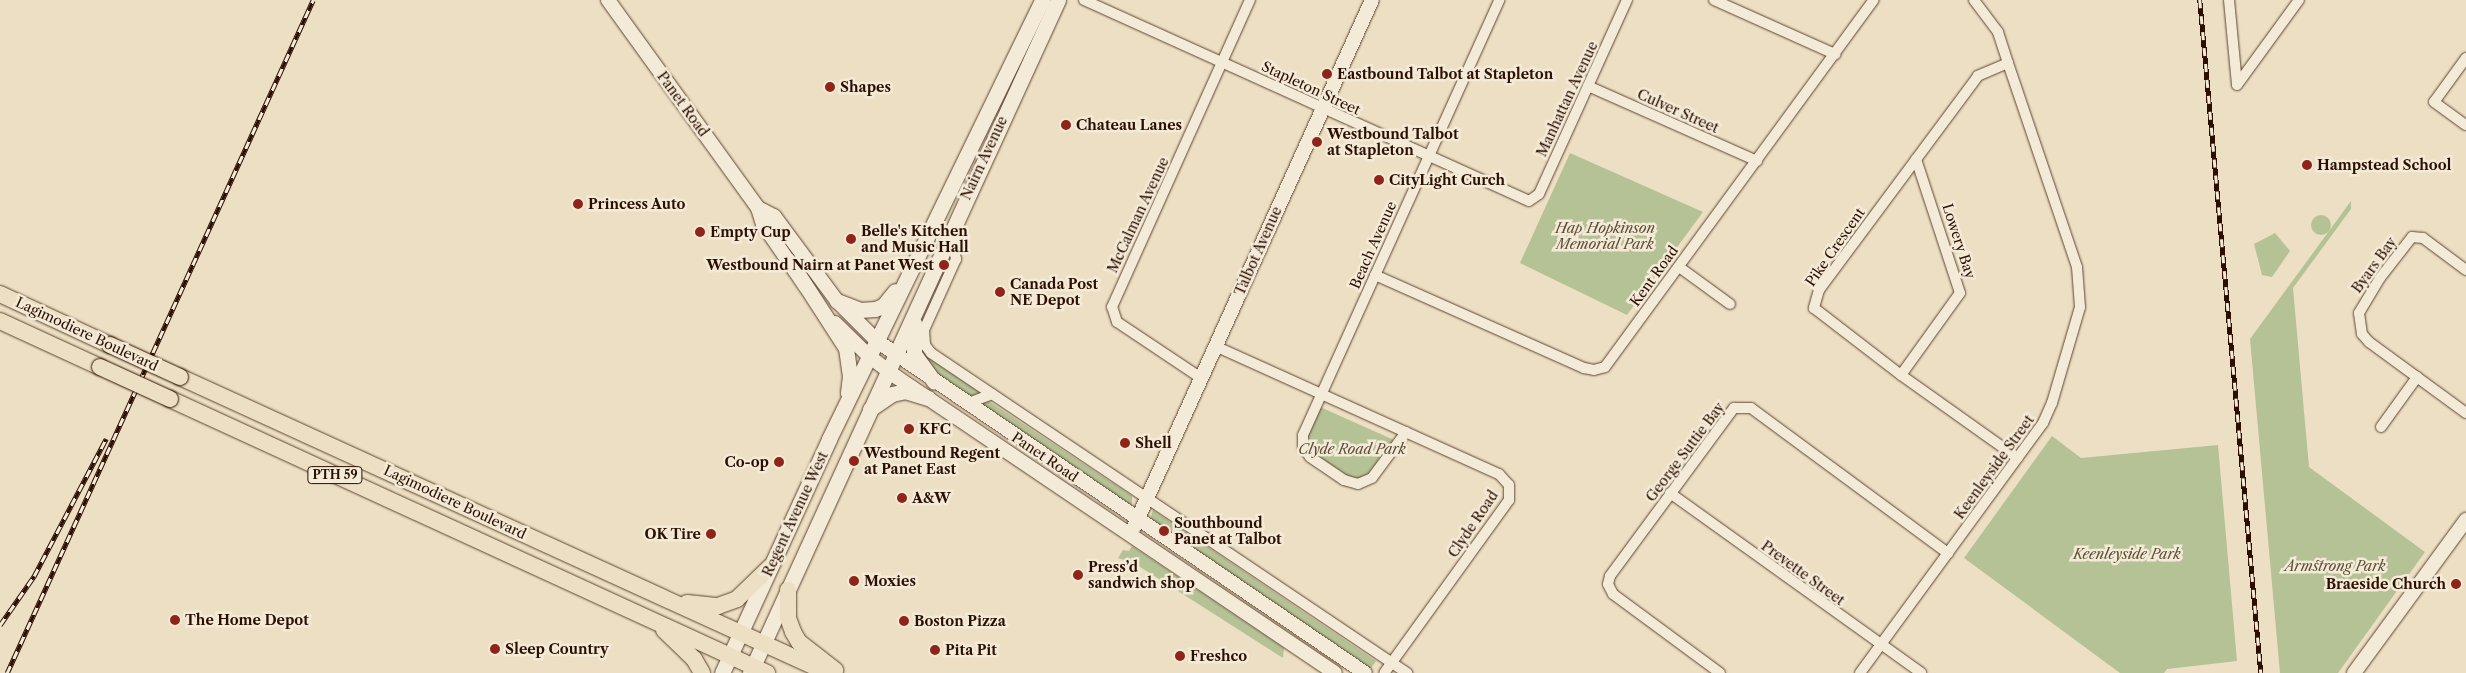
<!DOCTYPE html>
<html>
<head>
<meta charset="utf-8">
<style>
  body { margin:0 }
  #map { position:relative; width:2466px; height:673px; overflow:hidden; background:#eddfc3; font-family:"Libre Caslon Text",serif }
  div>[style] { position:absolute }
  .green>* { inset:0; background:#b5c296 }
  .round { border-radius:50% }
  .roads { filter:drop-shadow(0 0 1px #5c4331) drop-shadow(0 0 1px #5c4331) }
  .minor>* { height:10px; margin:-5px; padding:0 5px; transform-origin:5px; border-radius:5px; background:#f3ead8 }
  .tertiary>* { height:14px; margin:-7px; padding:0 7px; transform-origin:7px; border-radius:7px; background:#f3ead8 }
  .secondary>* { height:15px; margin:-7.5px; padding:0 7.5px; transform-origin:7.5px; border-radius:7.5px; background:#f3ead8 }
  .primary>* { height:16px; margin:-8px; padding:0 8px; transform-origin:8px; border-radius:8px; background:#eddfc3 }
  .rail>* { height:4.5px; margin-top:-2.25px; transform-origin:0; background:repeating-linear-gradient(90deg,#f3ead8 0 8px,#2c0f00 0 16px); box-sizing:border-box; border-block:1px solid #2c0f00 }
  .bridges { filter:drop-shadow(0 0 1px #2c0f00) drop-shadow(0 0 1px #2c0f00) }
  .primary-bridge>* { height:16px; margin:-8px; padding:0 8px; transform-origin:8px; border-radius:8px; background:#eddfc3 }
  .dots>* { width:14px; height:14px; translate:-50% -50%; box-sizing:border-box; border:2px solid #f3ead8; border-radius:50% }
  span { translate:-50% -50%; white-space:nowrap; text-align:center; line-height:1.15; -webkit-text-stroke:5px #f3ead8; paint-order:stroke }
  .shield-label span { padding:1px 4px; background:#f3ead8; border:1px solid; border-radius:4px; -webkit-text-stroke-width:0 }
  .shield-label { font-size:12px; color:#2c0f00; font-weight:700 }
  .poi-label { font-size:14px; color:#2c0f00; font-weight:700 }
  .left { translate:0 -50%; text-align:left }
  .right { translate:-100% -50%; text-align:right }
  .street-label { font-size:14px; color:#2c0f00 }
  .park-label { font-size:14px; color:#5c4e34; font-style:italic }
</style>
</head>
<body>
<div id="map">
  <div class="green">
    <i style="clip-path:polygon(1570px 153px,1703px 212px,1627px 315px,1520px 263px)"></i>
    <i style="clip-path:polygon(2351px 201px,2351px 209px,2293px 288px,2309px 467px,2425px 552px,2338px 673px,2280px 673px,2250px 339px)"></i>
    <i class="round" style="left:2311px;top:215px;width:20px;height:20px"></i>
    <i style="clip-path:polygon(2275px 233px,2290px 251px,2272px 277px,2262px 275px,2254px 244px)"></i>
    <i style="clip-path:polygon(924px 355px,979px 392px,980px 394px,971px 398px,939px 381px)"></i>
    <i style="clip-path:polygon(987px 400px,1132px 496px,1132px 506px,979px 403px)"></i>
    <i style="clip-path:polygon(1320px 407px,1394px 440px,1369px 473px,1361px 478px,1351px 478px,1312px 452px,1307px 437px)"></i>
    <i style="clip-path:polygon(2052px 436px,2081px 458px,2218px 445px,2237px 661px,2167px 669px,2164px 673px,2120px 673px,1964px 558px)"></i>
    <i style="clip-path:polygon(1153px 510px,1376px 661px,1369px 671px,1150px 519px)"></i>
    <i style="clip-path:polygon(1132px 546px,1284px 648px,1283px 658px,1134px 563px,1118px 558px,1123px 550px,1129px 551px)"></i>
  </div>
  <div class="roads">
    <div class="minor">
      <i style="left:1084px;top:0;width:488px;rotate:24.3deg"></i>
      <i style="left:1529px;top:201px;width:12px;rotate:-35deg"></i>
      <i style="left:1539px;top:194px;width:213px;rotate:-65.6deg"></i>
      <i style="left:1714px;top:0;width:133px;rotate:24.1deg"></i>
      <i style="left:2229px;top:0;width:85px;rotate:84.6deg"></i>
      <i style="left:2466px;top:58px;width:54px;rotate:126deg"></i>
      <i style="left:2434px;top:102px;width:39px;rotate:36deg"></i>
      <i style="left:2008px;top:63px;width:33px;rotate:157deg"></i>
      <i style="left:1978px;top:76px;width:267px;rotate:126.6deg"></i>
      <i style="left:1819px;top:290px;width:19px;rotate:106deg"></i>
      <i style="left:1814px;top:308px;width:110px;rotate:37.6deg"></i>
      <i style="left:1901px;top:375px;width:143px;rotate:35.4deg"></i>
      <i style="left:2237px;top:85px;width:105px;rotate:-53.9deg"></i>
      <i style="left:1588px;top:86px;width:185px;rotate:23.9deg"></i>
      <i style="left:950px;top:233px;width:27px;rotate:77deg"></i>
      <i style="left:956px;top:259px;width:78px;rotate:114.3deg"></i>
      <i style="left:924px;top:330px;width:15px;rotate:86deg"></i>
      <i style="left:925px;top:345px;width:10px;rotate:53deg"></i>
      <i style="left:931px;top:353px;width:574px;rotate:33.91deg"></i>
      <i style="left:1679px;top:267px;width:63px;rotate:36deg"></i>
      <i style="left:2466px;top:270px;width:54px;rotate:-143.3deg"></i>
      <i style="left:2423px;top:238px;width:11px;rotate:-175deg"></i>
      <i style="left:2412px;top:237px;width:52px;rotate:128deg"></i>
      <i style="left:2380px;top:278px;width:41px;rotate:121deg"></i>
      <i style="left:2359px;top:313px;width:21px;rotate:82deg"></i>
      <i style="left:2362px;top:334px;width:11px;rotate:49deg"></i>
      <i style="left:2369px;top:342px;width:120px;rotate:36.2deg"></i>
      <i style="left:1375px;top:275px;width:229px;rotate:24deg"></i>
      <i style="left:1584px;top:368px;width:10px;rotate:11deg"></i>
      <i style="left:1594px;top:370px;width:11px;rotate:-15deg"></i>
      <i style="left:1605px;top:367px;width:455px;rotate:-53.8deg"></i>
      <i style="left:1215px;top:346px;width:312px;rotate:24.3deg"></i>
      <i style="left:1499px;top:474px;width:15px;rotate:48deg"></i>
      <i style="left:1509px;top:485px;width:15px;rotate:90deg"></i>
      <i style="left:1509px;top:500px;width:213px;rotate:125.8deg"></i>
      <i style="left:1901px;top:375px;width:101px;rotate:-54.3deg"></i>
      <i style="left:1960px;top:293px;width:141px;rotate:-108.2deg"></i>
      <i style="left:1201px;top:378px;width:101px;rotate:-146.3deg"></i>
      <i style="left:1117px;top:322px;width:16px;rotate:-108deg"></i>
      <i style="left:1112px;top:307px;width:337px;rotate:-65.8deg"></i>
      <i style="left:966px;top:404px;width:28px;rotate:-21deg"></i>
      <i style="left:2381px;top:427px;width:62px;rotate:-54.2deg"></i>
      <i style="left:1406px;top:432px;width:57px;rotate:126.5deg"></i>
      <i style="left:1372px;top:478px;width:15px;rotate:157deg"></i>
      <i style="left:1358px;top:484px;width:15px;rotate:-164deg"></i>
      <i style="left:1344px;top:480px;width:41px;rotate:-145.9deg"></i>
      <i style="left:1310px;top:457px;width:12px;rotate:-125deg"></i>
      <i style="left:1303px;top:447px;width:12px;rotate:-90deg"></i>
      <i style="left:1303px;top:435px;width:477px;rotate:-65.7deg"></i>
      <i style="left:1670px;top:493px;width:309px;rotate:35.6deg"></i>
      <i style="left:1720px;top:673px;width:133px;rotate:-143.6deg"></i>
      <i style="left:1613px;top:594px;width:11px;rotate:-117deg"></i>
      <i style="left:1608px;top:584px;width:8px;rotate:-76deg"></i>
      <i style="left:1610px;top:576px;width:209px;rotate:-53.6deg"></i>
      <i style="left:1734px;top:408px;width:17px"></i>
      <i style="left:1751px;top:408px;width:245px;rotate:36.4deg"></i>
      <i style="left:1860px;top:673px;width:310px;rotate:-53.8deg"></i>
      <i style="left:2043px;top:423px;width:22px;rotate:-66deg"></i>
      <i style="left:2052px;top:403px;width:100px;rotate:-73.7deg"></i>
      <i style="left:2080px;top:307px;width:40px;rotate:-94.3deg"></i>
      <i style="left:2077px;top:267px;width:215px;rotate:-108.7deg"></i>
      <i style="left:2008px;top:63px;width:33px;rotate:-108deg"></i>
      <i style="left:1998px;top:32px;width:40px;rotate:-127deg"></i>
    </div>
    <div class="tertiary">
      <i style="left:608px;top:0;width:256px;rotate:54.2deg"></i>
      <i style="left:758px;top:208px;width:17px;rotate:73deg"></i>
      <i style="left:763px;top:224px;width:76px;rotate:55.7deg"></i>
      <i style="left:758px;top:208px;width:18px;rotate:27deg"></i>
      <i style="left:774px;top:216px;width:106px;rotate:53.5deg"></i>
      <i style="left:837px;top:301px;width:57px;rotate:45deg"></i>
      <i style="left:877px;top:341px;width:590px;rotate:34.23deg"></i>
      <i style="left:835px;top:323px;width:49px;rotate:44.2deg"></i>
      <i style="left:870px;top:357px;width:35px;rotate:37deg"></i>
      <i style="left:898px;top:378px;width:527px;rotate:34.02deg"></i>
      <i style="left:1134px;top:527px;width:578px;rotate:-65.7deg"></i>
      <i style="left:2354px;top:673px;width:190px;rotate:-53.8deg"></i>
    </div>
    <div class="secondary">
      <i style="left:800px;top:277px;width:85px;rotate:57.1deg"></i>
      <i style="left:846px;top:348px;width:28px;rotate:82deg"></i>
      <i style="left:850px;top:376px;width:17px;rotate:97deg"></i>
      <i style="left:837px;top:301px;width:25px;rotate:21deg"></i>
      <i style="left:860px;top:310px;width:15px;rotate:-4deg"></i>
      <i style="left:875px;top:309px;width:9px;rotate:-21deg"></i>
      <i style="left:883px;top:306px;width:19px;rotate:-51deg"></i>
      <i style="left:914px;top:323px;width:31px;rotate:90deg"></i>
      <i style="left:914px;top:354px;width:34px;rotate:54deg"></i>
      <i style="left:870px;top:409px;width:27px;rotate:-34deg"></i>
      <i style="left:892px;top:394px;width:13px;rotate:-13deg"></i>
      <i style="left:905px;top:391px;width:24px;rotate:17deg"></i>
      <i style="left:722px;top:673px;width:257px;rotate:-65.4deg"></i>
      <i style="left:829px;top:439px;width:488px;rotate:-64.1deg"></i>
      <i style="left:750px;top:673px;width:740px;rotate:-65.41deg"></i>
    </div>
    <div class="primary">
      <i style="left:0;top:294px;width:121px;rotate:24.9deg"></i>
      <i style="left:0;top:321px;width:110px;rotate:24.7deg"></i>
      <i style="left:180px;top:377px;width:712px;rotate:24.55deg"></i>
      <i style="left:170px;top:399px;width:657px;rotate:24.65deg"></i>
      <i style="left:788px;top:590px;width:28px;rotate:90deg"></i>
      <i style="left:788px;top:618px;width:15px;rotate:70deg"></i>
      <i style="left:793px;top:632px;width:12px;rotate:59deg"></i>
      <i style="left:799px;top:642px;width:46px;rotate:37.9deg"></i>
      <i style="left:687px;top:603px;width:31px;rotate:6deg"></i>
      <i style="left:718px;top:606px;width:20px;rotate:-20deg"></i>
      <i style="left:737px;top:599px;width:46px;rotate:-44.1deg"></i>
      <i style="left:664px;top:630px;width:42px;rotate:44deg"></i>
      <i style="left:694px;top:659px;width:16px;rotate:60deg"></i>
    </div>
  </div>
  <div class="rail">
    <i style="left:2200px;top:0;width:676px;rotate:84.82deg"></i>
    <i style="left:0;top:625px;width:60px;rotate:-55.2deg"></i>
    <i style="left:34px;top:576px;width:155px;rotate:-62.3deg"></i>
    <i style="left:7px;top:673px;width:739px;rotate:-65.55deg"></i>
  </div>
  <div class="bridges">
    <div class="primary-bridge">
      <i style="left:110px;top:345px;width:77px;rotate:24.6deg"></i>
      <i style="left:100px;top:367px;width:77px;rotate:24.6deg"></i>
    </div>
  </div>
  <div class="dots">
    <i style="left:1327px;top:74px;background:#8f2418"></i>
    <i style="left:830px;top:87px;background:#8f2418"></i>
    <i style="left:1066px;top:125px;background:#8f2418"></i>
    <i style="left:1317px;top:142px;background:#8f2418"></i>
    <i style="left:2307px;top:165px;background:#8f2418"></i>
    <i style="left:1379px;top:180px;background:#8f2418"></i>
    <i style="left:578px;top:204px;background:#8f2418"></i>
    <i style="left:700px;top:232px;background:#8f2418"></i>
    <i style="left:851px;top:239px;background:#8f2418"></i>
    <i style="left:944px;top:265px;background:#8f2418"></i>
    <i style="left:1000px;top:292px;background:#8f2418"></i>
    <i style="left:909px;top:429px;background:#8f2418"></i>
    <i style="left:1125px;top:443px;background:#8f2418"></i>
    <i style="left:854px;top:461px;background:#8f2418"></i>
    <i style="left:779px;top:462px;background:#8f2418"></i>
    <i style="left:902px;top:498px;background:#8f2418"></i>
    <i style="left:1164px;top:531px;background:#8f2418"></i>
    <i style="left:711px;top:534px;background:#8f2418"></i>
    <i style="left:1078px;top:575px;background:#8f2418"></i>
    <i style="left:854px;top:581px;background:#8f2418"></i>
    <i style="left:2456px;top:584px;background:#8f2418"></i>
    <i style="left:175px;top:620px;background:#8f2418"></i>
    <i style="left:904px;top:621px;background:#8f2418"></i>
    <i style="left:495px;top:649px;background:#8f2418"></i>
    <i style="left:935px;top:650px;background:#8f2418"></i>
    <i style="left:1180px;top:656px;background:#8f2418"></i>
  </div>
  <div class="shield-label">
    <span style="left:335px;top:475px">PTH 59</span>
  </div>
  <div class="poi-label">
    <span class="left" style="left:1337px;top:74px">Eastbound Talbot at Stapleton</span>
    <span class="left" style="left:840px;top:87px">Shapes</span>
    <span class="left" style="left:1076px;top:125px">Chateau Lanes</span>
    <span class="left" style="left:1327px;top:142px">Westbound Talbot<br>at Stapleton</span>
    <span class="left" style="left:2317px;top:165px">Hampstead School</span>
    <span class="left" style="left:1389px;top:180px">CityLight Curch</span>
    <span class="left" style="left:588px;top:204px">Princess Auto</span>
    <span class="left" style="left:861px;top:239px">Belle's Kitchen<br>and Music Hall</span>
    <span class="left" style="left:710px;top:232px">Empty Cup</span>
    <span class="right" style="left:934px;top:265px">Westbound Nairn at Panet West</span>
    <span class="left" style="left:1010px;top:292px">Canada Post<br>NE Depot</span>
    <span class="left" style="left:919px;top:429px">KFC</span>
    <span class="left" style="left:1135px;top:443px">Shell</span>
    <span class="left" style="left:864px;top:461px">Westbound Regent<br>at Panet East</span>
    <span class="right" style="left:769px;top:462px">Co-op</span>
    <span class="left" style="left:912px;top:498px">A&amp;W</span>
    <span class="left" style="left:1174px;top:531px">Southbound<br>Panet at Talbot</span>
    <span class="right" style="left:701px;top:534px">OK Tire</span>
    <span class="left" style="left:1088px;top:575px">Press’d<br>sandwich shop</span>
    <span class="left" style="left:864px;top:581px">Moxies</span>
    <span class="right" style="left:2446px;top:584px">Braeside Church</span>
    <span class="left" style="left:185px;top:620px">The Home Depot</span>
    <span class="left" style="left:914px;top:621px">Boston Pizza</span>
    <span class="left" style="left:505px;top:649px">Sleep Country</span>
    <span class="left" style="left:945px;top:650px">Pita Pit</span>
    <span class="left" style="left:1190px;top:656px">Freshco</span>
  </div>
  <div class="street-label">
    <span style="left:1311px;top:88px;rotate:25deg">Stapleton Street</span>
    <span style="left:1567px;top:99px;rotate:-65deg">Manhattan Avenue</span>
    <span style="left:683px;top:104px;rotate:54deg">Panet Road</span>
    <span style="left:1678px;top:111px;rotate:24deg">Culver Street</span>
    <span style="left:984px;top:158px;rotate:-65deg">Nairn Avenue</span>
    <span style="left:1138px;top:215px;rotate:-65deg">McCalman Avenue</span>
    <span style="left:1959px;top:241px;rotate:72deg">Lowery Bay</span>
    <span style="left:1373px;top:245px;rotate:-66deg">Beach Avenue</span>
    <span style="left:1835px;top:247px;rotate:-55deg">Pike Crescent</span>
    <span style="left:1258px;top:251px;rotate:-66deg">Talbot Avenue</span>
    <span style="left:2374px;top:265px;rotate:-54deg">Byars Bay</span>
    <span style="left:1654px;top:276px;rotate:-54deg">Kent Road</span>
    <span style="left:87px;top:334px;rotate:25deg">Lagimodiere Boulevard</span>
    <span style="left:1685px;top:452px;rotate:-53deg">George Suttie Bay</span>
    <span style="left:1045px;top:457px;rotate:34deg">Panet Road</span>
    <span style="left:1994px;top:467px;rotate:-54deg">Keenleyside Street</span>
    <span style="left:455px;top:502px;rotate:25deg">Lagimodiere Boulevard</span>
    <span style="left:795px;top:514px;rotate:-65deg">Regent Avenue West</span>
    <span style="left:1473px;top:524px;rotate:-56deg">Clyde Road</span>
    <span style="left:1803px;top:573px;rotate:36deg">Prevette Street</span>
  </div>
  <div class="park-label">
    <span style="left:1605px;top:236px">Hap Hopkinson<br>Memorial Park</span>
    <span style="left:1352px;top:449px">Clyde Road Park</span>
    <span style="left:2127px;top:554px">Keenleyside Park</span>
    <span style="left:2335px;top:566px">Armstrong Park</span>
  </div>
</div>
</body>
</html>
